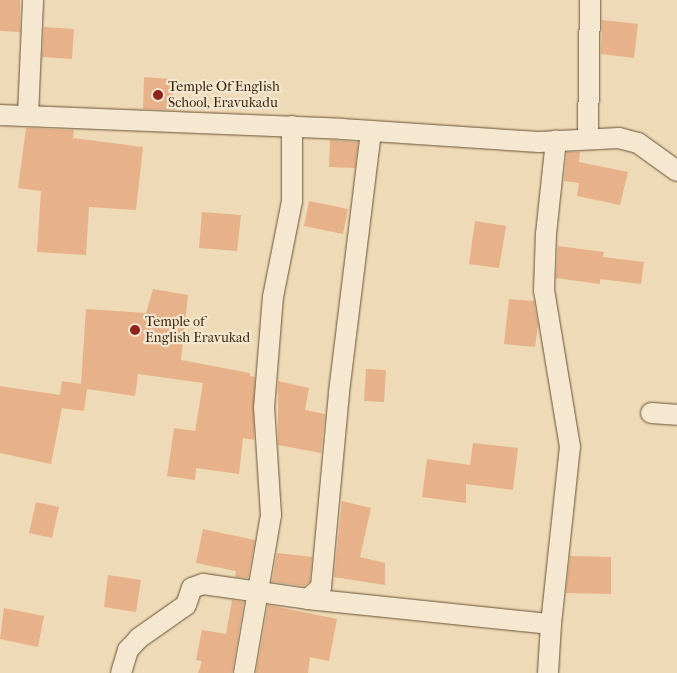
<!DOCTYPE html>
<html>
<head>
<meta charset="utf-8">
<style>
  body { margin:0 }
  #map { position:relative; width:677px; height:673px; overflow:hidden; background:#efdab7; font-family:"IM FELL French Canon",serif }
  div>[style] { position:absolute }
  .building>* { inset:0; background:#e7b189 }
  .roads { filter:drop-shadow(0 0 1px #685236) drop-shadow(0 0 1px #685236) }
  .street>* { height:20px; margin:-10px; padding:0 10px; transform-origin:10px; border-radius:10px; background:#f5e7d0 }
  .dots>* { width:14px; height:14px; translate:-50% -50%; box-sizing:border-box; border:2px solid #f5e7d0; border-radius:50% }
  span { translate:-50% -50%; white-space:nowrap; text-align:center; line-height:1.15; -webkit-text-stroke:4.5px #f5e7d0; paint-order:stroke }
  .poi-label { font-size:14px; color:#3b240b }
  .left { translate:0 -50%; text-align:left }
</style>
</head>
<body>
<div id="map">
  <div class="building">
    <i style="clip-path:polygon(0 0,20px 0,20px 32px,0 31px)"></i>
    <i style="clip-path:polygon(602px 20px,638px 24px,634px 58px,601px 54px)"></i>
    <i style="clip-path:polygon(44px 27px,74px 29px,72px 59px,42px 57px)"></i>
    <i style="clip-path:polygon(144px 77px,171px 79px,175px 110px,143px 109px)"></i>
    <i style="clip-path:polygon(26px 128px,74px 130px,73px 138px,143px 147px,136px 210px,89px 207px,86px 255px,37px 252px,41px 191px,18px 188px)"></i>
    <i style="clip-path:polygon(330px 140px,358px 142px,355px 168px,329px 167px)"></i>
    <i style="clip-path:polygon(567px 152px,580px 152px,579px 162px,628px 172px,620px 205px,577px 196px,579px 183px,564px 181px)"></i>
    <i style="clip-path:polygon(309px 201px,348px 209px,343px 234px,304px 226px)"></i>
    <i style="clip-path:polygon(202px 212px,241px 215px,237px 251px,199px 248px)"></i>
    <i style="clip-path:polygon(475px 221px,506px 226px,499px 268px,469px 264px)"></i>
    <i style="clip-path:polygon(558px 246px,604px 252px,603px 257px,644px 262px,641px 284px,600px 279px,600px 284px,556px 278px)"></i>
    <i style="clip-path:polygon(153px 289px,188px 295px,181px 360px,250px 373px,250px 376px,255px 377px,254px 440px,243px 438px,239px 474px,196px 468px,195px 480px,167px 476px,174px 428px,195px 431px,203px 383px,138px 374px,135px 396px,87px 389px,84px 411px,62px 408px,51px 464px,0 453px,0 386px,60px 395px,62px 381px,81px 384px,86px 309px,146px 313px)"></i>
    <i style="clip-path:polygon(509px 299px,534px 301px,538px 325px,535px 347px,504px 344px)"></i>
    <i style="clip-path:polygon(366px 369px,386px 370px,384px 402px,364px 401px)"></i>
    <i style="clip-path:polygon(278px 381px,309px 388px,305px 410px,325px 414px,321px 453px,278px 445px)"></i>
    <i style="clip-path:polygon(473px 443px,518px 448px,513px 490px,466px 484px,466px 503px,422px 497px,427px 459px,470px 465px)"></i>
    <i style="clip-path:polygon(342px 501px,371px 508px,360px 557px,385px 563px,385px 585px,334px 577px)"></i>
    <i style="clip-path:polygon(36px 502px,59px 507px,52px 538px,29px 533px)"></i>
    <i style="clip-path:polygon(203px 529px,255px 540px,248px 578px,235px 577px,236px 571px,196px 563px)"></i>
    <i style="clip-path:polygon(277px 553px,312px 557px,310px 581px,304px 586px,272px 582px)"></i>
    <i style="clip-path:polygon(570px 556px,611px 557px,611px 594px,566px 593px)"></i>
    <i style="clip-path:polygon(108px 575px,141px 580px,136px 612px,104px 607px)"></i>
    <i style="clip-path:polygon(232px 600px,244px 602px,232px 673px,198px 673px,202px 661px,196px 660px,202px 630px,226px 634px)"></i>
    <i style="clip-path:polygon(268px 605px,337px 619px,329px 661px,310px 657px,308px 673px,256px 673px)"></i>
    <i style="clip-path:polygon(4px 608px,44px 616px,38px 647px,0 639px)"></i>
  </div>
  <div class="roads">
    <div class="street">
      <i style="left:0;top:115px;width:342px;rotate:2.3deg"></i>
      <i style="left:342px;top:129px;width:197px;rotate:3.8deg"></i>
      <i style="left:539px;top:142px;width:80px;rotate:-2.9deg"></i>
      <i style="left:619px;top:138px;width:20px;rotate:15deg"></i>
      <i style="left:638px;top:143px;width:48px;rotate:35.7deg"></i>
      <i style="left:28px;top:116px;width:116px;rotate:-87.5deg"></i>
      <i style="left:588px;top:139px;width:139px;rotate:-89.2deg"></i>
      <i style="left:651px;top:413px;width:26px;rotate:4deg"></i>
      <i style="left:308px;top:599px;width:244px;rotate:5.9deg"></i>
      <i style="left:121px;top:673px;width:24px;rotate:-73deg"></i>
      <i style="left:128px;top:650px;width:16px;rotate:-47deg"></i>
      <i style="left:139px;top:638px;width:57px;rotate:-35.1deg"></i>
      <i style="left:186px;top:605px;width:18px;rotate:-71deg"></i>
      <i style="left:192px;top:588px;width:12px;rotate:-20deg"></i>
      <i style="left:203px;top:584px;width:106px;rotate:8.1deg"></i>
      <i style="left:308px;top:599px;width:18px;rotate:-43deg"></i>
      <i style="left:321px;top:587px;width:196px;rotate:-84.7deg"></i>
      <i style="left:339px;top:392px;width:263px;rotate:-83deg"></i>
      <i style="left:244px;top:673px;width:160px;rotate:-80.3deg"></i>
      <i style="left:271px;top:515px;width:107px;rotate:-93.7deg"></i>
      <i style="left:264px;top:408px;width:111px;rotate:-85.4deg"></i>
      <i style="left:273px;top:297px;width:98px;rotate:-78.8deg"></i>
      <i style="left:292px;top:201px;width:75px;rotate:-90deg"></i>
      <i style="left:548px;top:673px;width:49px;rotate:-86.5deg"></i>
      <i style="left:551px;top:624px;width:178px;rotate:-83.9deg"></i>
      <i style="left:570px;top:447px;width:159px;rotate:-99.4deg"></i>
      <i style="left:544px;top:290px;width:56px;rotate:-88deg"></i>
      <i style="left:546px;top:234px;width:94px;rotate:-83.9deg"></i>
    </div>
  </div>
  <div class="dots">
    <i style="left:158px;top:95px;background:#8f2418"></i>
    <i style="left:135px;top:330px;background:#8f2418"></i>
  </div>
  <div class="poi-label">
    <span class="left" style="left:168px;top:95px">Temple Of English<br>School, Eravukadu</span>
    <span class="left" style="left:145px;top:330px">Temple of<br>English Eravukad</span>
  </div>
</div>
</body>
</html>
